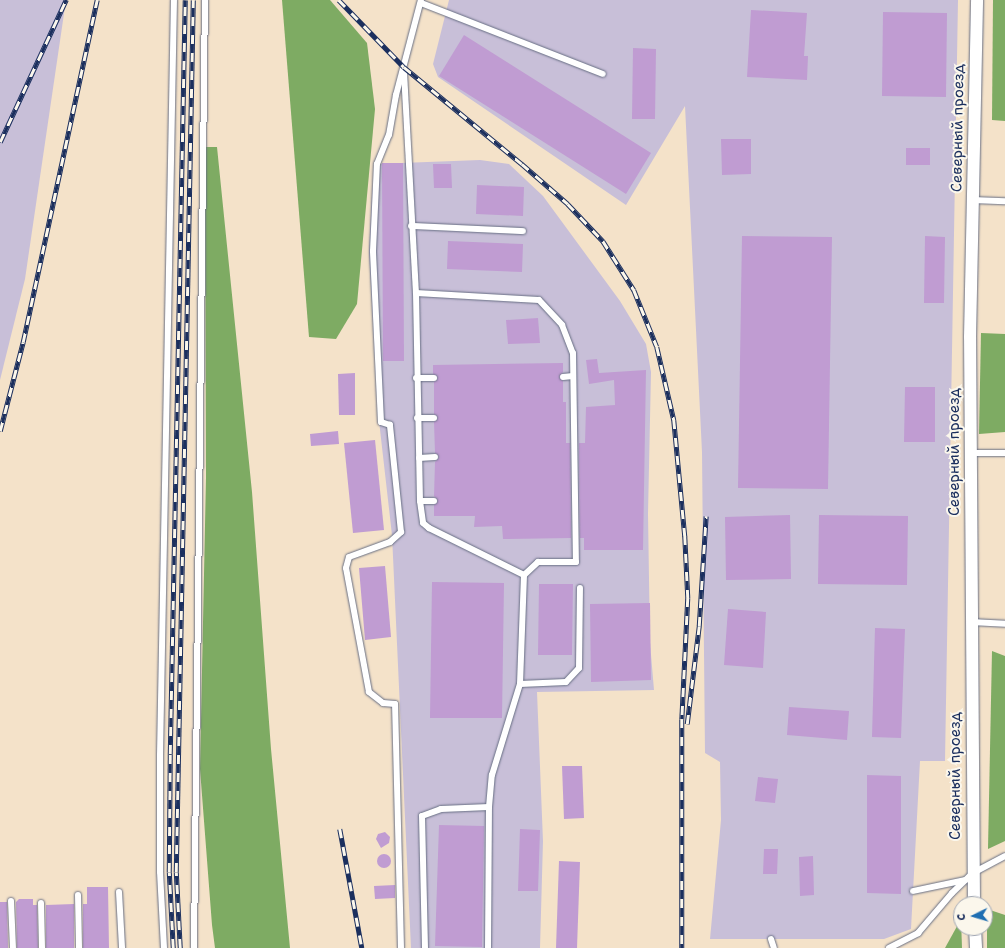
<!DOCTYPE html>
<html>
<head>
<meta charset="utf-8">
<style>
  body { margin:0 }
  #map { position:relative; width:1005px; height:948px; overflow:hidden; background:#f4e2c9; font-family:"Shantell Sans",sans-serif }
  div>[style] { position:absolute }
  .industrial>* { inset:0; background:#c8bfd8 }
  .forest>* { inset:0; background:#7eab63 }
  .building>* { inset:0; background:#c09cd2 }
  .round { border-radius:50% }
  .roads { filter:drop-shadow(0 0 1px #676e83) drop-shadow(0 0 1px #676e83) }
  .service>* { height:6px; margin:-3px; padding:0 3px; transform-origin:3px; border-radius:3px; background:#fff }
  .minor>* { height:12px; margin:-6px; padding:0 6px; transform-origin:6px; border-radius:6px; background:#fff }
  .rail>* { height:4.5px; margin-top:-2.25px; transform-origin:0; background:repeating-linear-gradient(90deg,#fbf7ec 0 9px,#1b2f5e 0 18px); box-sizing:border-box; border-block:1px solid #1b2f5e }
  span { translate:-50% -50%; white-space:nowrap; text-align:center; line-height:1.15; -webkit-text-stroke:4px #fbf7ec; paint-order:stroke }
  .street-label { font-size:15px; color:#1b2f5e }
  .north { position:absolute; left:953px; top:896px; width:40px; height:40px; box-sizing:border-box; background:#fbf7ec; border:1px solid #a1a7b3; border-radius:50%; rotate:265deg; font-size:11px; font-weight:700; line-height:16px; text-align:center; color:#1b2f5e }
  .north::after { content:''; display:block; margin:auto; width:14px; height:18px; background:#1f6fb2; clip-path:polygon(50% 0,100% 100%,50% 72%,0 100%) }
</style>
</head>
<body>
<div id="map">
  <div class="industrial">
    <i style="clip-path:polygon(0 0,66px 0,25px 279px,0 380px)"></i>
    <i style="clip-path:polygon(449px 0,958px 0,945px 761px,920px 761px,911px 929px,884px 939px,710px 939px,721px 820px,720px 762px,705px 753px,702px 452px,685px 106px,626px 205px,438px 77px,433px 64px)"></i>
    <i style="clip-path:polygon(480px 160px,509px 164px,543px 196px,620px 301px,646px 344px,651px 372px,648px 514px,650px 643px,654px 690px,537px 692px,543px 841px,540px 948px,411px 948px,392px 535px,378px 412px,369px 252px,372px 195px,375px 164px)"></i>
  </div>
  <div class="forest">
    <i style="clip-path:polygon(282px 0,330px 0,367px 43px,375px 109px,357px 304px,336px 339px,309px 337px)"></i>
    <i style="clip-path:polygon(993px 0,1005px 0,1005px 121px,992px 120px)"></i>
    <i style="clip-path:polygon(205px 147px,217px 147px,252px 492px,271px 749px,290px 948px,215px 948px,212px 925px,200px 769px,206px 477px)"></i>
    <i style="clip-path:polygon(981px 333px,1005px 334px,1005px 432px,979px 434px)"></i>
    <i style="clip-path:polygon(992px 651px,1005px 656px,1005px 841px,988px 849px)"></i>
    <i style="clip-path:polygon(987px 909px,1005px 915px,1005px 948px,987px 948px)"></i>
    <i style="clip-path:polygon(961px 919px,962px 948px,945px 948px)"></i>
  </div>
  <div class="building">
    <i style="clip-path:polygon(751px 10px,807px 13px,804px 56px,808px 56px,807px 80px,747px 77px)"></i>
    <i style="clip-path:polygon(883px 12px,947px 13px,946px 97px,882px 96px)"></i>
    <i style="clip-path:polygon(464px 35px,651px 153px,626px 194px,439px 76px)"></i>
    <i style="clip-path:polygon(633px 48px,656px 49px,655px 119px,632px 119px)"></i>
    <i style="clip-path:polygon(721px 139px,751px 139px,751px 174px,722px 175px)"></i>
    <i style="clip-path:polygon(906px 148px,930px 148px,930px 165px,906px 165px)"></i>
    <i style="clip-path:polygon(382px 163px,403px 163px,404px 361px,383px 361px)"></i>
    <i style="clip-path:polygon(433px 164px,451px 164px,452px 188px,434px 188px)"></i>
    <i style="clip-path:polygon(477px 185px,524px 187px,523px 216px,476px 214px)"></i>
    <i style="clip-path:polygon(742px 236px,832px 237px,828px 489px,738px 488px)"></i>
    <i style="clip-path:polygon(925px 236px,945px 237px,944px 303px,924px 303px)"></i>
    <i style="clip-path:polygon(448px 241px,523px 244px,522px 272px,447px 269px)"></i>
    <i style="clip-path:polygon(538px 318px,540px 343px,508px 344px,506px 320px)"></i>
    <i style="clip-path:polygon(597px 359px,599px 373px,646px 370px,643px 550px,584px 550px,584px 538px,580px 538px,579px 443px,585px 443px,586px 407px,615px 405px,614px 380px,589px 384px,586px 360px)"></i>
    <i style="clip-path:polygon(563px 363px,563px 372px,559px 377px,563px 381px,563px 402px,566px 402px,566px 443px,570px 443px,571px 538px,503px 539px,502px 526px,474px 527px,475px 516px,434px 516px,434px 505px,438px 501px,434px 496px,435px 462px,439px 457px,435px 453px,434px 422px,438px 418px,434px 414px,434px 382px,438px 378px,433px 374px,433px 365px)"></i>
    <i style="clip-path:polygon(355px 373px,355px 415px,339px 415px,338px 374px)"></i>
    <i style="clip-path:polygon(905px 387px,935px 387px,935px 442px,904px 442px)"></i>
    <i style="clip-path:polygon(338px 431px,339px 444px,311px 446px,310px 434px)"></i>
    <i style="clip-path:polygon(375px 440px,384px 530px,353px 533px,344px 443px)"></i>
    <i style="clip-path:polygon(790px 515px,791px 579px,726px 580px,725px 517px)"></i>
    <i style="clip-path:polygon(819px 515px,908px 516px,907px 585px,818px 584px)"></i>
    <i style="clip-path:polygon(385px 566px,391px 637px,365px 640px,359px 568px)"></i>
    <i style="clip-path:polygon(432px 582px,504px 583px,502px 718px,430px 718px)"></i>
    <i style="clip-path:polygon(539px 584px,573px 584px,572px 655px,538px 655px)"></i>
    <i style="clip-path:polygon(650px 603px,651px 680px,591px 682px,590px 604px)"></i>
    <i style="clip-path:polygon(728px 609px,766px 612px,763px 668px,724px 665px)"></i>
    <i style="clip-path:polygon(875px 628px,905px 629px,901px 738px,872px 737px)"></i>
    <i style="clip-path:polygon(789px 707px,849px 711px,847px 740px,787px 735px)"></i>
    <i style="clip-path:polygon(562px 766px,582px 766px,584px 818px,564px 819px)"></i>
    <i style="clip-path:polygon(867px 775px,901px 776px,901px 894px,867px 893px)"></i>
    <i style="clip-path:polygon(758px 777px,778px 779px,775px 803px,755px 801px)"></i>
    <i style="clip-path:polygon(439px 825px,484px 826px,482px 947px,435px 946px)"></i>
    <i style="clip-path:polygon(520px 829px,540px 830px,538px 891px,518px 891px)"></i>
    <i style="clip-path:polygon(385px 832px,390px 837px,389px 843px,381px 848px,376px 839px,378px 834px)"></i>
    <i style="clip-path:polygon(764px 849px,778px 849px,777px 874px,763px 874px)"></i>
    <i class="round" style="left:377px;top:854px;width:14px;height:14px"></i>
    <i style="clip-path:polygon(813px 856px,814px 895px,800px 896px,799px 857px)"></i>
    <i style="clip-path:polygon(559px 861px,580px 862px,577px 948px,556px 948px)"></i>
    <i style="clip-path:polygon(395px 885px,395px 898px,375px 899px,374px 886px)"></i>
    <i style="clip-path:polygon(87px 887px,108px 887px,109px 948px,83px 948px,83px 904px,87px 904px)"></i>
    <i style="clip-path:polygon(19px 899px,33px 899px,33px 905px,37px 905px,38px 948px,17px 948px,16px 902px)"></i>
    <i style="clip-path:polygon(0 902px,7px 902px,8px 948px,0 948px)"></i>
    <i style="clip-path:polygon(74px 904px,74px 948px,46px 948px,46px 905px)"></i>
  </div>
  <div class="roads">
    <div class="service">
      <i style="left:421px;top:3px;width:195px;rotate:21.3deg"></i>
      <i style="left:404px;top:72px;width:221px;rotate:86.9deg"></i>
      <i style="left:416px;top:293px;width:123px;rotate:3.3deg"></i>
      <i style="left:539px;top:300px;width:34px;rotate:47deg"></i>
      <i style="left:562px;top:325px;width:30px;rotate:69deg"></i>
      <i style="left:573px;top:353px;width:209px;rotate:89.2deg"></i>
      <i style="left:576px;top:562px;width:38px;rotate:180deg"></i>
      <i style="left:538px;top:562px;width:19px;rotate:137deg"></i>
      <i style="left:524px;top:575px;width:109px;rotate:92.1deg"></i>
      <i style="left:520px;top:684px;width:46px;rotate:-2.5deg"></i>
      <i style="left:566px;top:682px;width:19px;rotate:-47deg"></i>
      <i style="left:579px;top:668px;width:80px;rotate:-89.3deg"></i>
      <i style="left:972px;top:200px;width:33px;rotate:2deg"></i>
      <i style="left:411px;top:226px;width:112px;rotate:2.6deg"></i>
      <i style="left:416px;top:293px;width:208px;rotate:88.9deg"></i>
      <i style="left:420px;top:501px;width:22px;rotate:82deg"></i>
      <i style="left:423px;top:523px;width:8px;rotate:40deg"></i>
      <i style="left:429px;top:528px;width:106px;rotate:26.3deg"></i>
      <i style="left:563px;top:377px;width:10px;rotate:-6deg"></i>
      <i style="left:416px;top:378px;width:18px"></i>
      <i style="left:417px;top:418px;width:17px"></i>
      <i style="left:971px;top:453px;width:34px"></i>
      <i style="left:419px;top:458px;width:16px;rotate:-4deg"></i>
      <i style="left:420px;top:501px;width:14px"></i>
      <i style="left:971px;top:622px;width:34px;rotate:3deg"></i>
      <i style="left:913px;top:891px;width:53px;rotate:-11.9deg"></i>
      <i style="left:119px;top:892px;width:56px;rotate:86.9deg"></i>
      <i style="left:78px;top:895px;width:53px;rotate:88.9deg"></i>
      <i style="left:11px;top:901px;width:47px;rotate:87.6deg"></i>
      <i style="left:41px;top:903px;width:45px;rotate:88.7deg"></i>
      <i style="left:771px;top:939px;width:9px;rotate:72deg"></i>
      <i style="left:164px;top:948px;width:76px;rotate:-93deg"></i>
      <i style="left:160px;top:872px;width:117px;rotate:-90deg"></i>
      <i style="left:160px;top:755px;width:755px;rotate:-88.94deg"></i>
      <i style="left:194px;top:948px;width:948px;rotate:-89.34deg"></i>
      <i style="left:401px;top:948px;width:244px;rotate:-91.4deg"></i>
      <i style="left:395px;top:704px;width:12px;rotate:-175deg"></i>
      <i style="left:383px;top:703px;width:18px;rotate:-142deg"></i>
      <i style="left:369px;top:692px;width:126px;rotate:-100.5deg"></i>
      <i style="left:346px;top:568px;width:11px;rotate:-75deg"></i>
      <i style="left:349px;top:557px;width:44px;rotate:-20.1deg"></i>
      <i style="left:390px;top:542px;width:15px;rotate:-42deg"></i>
      <i style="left:401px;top:532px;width:108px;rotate:-95.9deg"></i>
      <i style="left:390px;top:425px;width:9px;rotate:-162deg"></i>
      <i style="left:381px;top:422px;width:171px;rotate:-92.7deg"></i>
      <i style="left:373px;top:251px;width:87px;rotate:-87.4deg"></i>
      <i style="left:377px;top:164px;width:31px;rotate:-68deg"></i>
      <i style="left:389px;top:135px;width:41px;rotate:-80.1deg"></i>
      <i style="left:396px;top:95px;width:98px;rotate:-75.3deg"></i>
      <i style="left:425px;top:948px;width:132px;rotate:-91.3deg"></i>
      <i style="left:422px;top:816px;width:20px;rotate:-20deg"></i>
      <i style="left:441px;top:809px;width:48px;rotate:-2.4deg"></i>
      <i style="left:488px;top:948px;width:141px;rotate:-89.6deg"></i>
      <i style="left:489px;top:807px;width:32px;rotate:-85deg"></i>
      <i style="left:492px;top:775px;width:95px;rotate:-72.9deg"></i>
      <i style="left:889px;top:948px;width:33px;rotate:-27deg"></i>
      <i style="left:918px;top:933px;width:52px;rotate:-49.6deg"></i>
      <i style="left:952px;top:893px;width:29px;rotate:-44deg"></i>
      <i style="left:973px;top:873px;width:36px;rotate:-28deg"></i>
    </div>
    <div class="minor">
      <i style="left:974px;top:904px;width:567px;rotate:-90.4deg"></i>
      <i style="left:970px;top:337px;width:337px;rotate:-88.8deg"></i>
      <i style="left:975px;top:928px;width:20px;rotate:87deg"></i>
    </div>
  </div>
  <div class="rail">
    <i style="left:339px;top:0;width:93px;rotate:45.9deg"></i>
    <i style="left:404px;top:67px;width:153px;rotate:39.4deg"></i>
    <i style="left:522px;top:164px;width:61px;rotate:41deg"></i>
    <i style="left:568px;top:204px;width:51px;rotate:46.6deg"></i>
    <i style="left:603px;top:241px;width:58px;rotate:57.7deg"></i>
    <i style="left:634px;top:290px;width:61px;rotate:68deg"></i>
    <i style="left:657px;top:347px;width:75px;rotate:76.9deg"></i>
    <i style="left:674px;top:420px;width:117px;rotate:84.6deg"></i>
    <i style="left:685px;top:536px;width:62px;rotate:87.2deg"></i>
    <i style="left:688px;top:598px;width:121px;rotate:92.8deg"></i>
    <i style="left:682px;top:719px;width:229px;rotate:90deg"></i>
    <i style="left:0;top:142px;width:157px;rotate:-65.1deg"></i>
    <i style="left:0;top:431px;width:92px;rotate:-75.5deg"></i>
    <i style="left:23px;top:342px;width:350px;rotate:-77.8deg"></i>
    <i style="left:687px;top:724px;width:99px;rotate:-83deg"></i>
    <i style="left:699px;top:626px;width:110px;rotate:-86.4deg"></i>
    <i style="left:340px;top:829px;width:121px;rotate:79.5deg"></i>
    <i style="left:173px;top:948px;width:76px;rotate:-93deg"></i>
    <i style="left:169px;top:872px;width:118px;rotate:-89.5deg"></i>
    <i style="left:170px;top:754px;width:754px;rotate:-88.86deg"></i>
    <i style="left:180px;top:948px;width:76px;rotate:-93deg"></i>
    <i style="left:176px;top:872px;width:872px;rotate:-88.88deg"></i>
  </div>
  <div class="street-label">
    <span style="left:958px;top:128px;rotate:-89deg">Северный проезд</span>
    <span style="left:955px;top:452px;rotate:-90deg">Северный проезд</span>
    <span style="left:956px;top:776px;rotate:-90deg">Северный проезд</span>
  </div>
  <div class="north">С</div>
</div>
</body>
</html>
